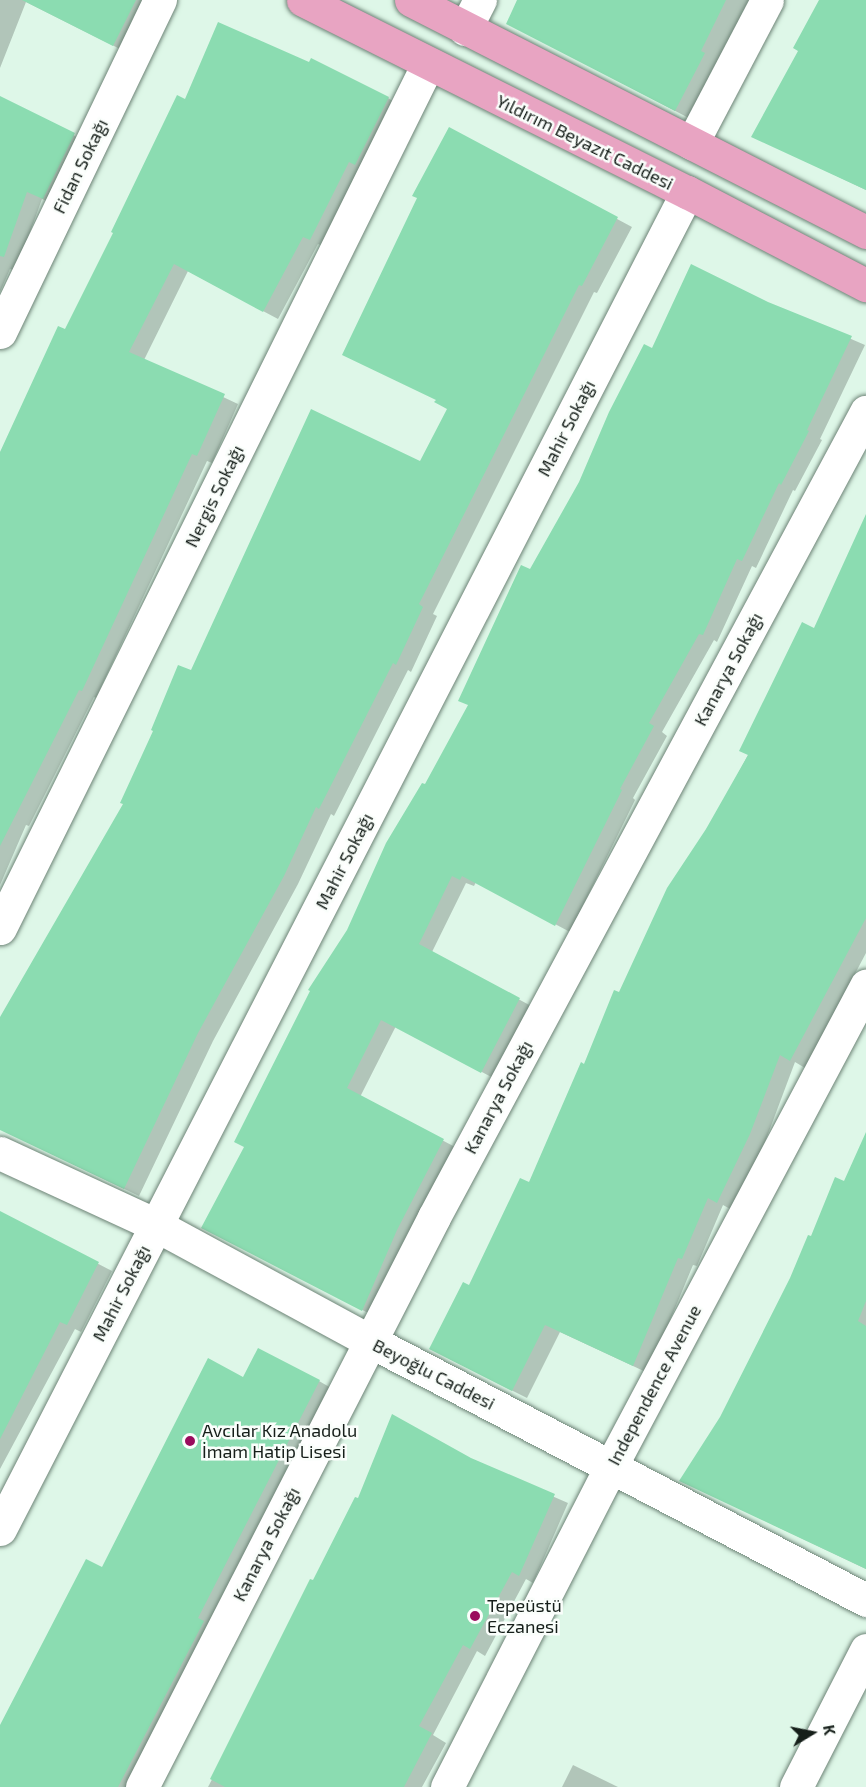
<!DOCTYPE html>
<html>
<head>
<meta charset="utf-8">
<style>
  body { margin:0 }
  #map { position:relative; width:866px; height:1787px; overflow:hidden; background:#def7e8; font-family:"Exo 2",sans-serif }
  div>[style] { position:absolute }
  .shadow>* { inset:0; background:#0003 }
  .building>* { inset:0; background:#8bdcb1 }
  .roads { filter:drop-shadow(0 0 2px #6d8376) drop-shadow(0 0 2px #6d8376) }
  .minor>* { height:33px; margin:-16.5px; padding:0 16.5px; transform-origin:16.5px; border-radius:16.5px; background:#fff }
  .tertiary>* { height:33px; margin:-16.5px; padding:0 16.5px; transform-origin:16.5px; border-radius:16.5px; background:#fff }
  .primary>* { height:33px; margin:-16.5px; padding:0 16.5px; transform-origin:16.5px; border-radius:16.5px; background:#e8a4c2 }
  .dots>* { width:16px; height:16px; translate:-50% -50%; box-sizing:border-box; border:3px solid #fafefb; border-radius:50% }
  span { translate:-50% -50%; white-space:nowrap; text-align:center; line-height:1.15; -webkit-text-stroke:5px #fafefb; paint-order:stroke }
  .street-label { font-size:18px; color:#161f1a }
  .poi-label { font-size:18px; color:#161f1a }
  .left { translate:0 -50%; text-align:left }
  .north { position:absolute; left:782px; top:1703px; width:60px; height:60px; -webkit-text-stroke:4px #fafefb; paint-order:stroke; rotate:80deg; font-size:16px; font-weight:700; line-height:24px; text-align:center; color:#161f1a }
  .north::after { content:''; display:block; margin:auto; width:21px; height:27px; background:#161f1a; clip-path:polygon(50% 0,100% 100%,50% 72%,0 100%) }
</style>
</head>
<body>
<div id="map">
  <div class="shadow">
    <i style="clip-path:polygon(0 0,155px 0,128px 53px,26px 2px,0 68px)"></i>
    <i style="clip-path:polygon(519px 0,759px 0,702px 125px,508px 23px)"></i>
    <i style="clip-path:polygon(821px 0,866px 0,866px 190px,753px 136px,800px 51px)"></i>
    <i style="clip-path:polygon(0 98px,89px 143px,58px 206px,42px 199px,16px 271px,10px 269px,0 292px)"></i>
    <i style="clip-path:polygon(388px 98px,402px 107px,325px 247px,318px 244px,278px 319px,188px 271px,144px 360px,238px 404px,212px 463px,207px 461px,96px 698px,94px 697px,29px 826px,26px 825px,0 885px,0 453px,186px 101px)"></i>
    <i style="clip-path:polygon(449px 129px,632px 227px,597px 293px,594px 292px,433px 614px,437px 616px,411px 672px,408px 670px,334px 816px,331px 814px,298px 884px,213px 1041px,139px 1196px,0 1129px,0 1035px,125px 804px,192px 672px,421px 463px,449px 409px,419px 198px)"></i>
    <i style="clip-path:polygon(768px 303px,865px 345px,820px 439px,822px 440px,795px 491px,793px 490px,756px 568px,752px 566px,717px 642px,714px 640px,662px 732px,667px 736px,633px 798px,635px 800px,570px 932px,476px 882px,474px 886px,466px 883px,432px 952px,533px 1007px,495px 1079px,396px 1026px,360px 1097px,457px 1148px,376px 1317px,217px 1235px,246px 1147px,349px 930px,469px 706px,531px 571px,653px 350px)"></i>
    <i style="clip-path:polygon(866px 521px,866px 953px,805px 1068px,795px 1062px,765px 1142px,732px 1210px,723px 1205px,697px 1266px,693px 1265px,648px 1373px,560px 1332px,527px 1398px,446px 1357px,470px 1287px,530px 1184px,620px 994px,815px 630px)"></i>
    <i style="clip-path:polygon(866px 1136px,866px 1569px,681px 1481px,721px 1417px,812px 1238px,845px 1183px)"></i>
    <i style="clip-path:polygon(0 1213px,112px 1271px,81px 1332px,75px 1329px,0 1469px)"></i>
    <i style="clip-path:polygon(244px 1379px,319px 1381px,338px 1392px,142px 1787px,9px 1787px,0 1783px,0 1729px,102px 1569px)"></i>
    <i style="clip-path:polygon(470px 1460px,568px 1503px,533px 1583px,526px 1579px,485px 1656px,477px 1651px,433px 1735px,446px 1743px,422px 1787px,208px 1787px,359px 1500px)"></i>
    <i style="clip-path:polygon(573px 1765px,618px 1787px,562px 1787px)"></i>
  </div>
  <div class="building">
    <i style="clip-path:polygon(22px 0,136px 0,113px 46px)"></i>
    <i style="clip-path:polygon(517px 0,726px 0,701px 51px,705px 53px,675px 111px,506px 24px)"></i>
    <i style="clip-path:polygon(819px 0,866px 0,866px 190px,751px 137px,798px 51px,793px 48px)"></i>
    <i style="clip-path:polygon(218px 22px,309px 62px,311px 58px,389px 97px,355px 165px,349px 162px,310px 240px,303px 237px,263px 312px,174px 264px,129px 352px,225px 394px,197px 456px,192px 454px,82px 691px,79px 690px,0 846px,0 452px,58px 326px,65px 329px,113px 233px,111px 232px,177px 95px,185px 99px)"></i>
    <i style="clip-path:polygon(0 96px,75px 133px,43px 199px,27px 192px,4px 257px,0 256px)"></i>
    <i style="clip-path:polygon(449px 127px,618px 217px,582px 286px,579px 285px,419px 604px,423px 607px,396px 665px,393px 663px,319px 809px,316px 807px,284px 876px,198px 1033px,124px 1189px,0 1130px,0 1017px,123px 804px,120px 803px,153px 731px,151px 730px,178px 665px,191px 670px,311px 409px,420px 461px,447px 409px,434px 402px,436px 400px,342px 355px,417px 198px,412px 196px)"></i>
    <i style="clip-path:polygon(691px 264px,768px 302px,852px 336px,807px 430px,809px 431px,781px 485px,779px 483px,742px 561px,737px 559px,703px 635px,699px 634px,649px 723px,654px 726px,620px 789px,622px 790px,555px 926px,462px 876px,460px 880px,452px 876px,419px 944px,520px 998px,481px 1073px,381px 1020px,347px 1088px,444px 1139px,397px 1230px,362px 1311px,201px 1228px,244px 1147px,234px 1142px,310px 991px,308px 990px,347px 930px,386px 843px,422px 783px,425px 784px,468px 705px,458px 701px,521px 565px,530px 569px,579px 482px,609px 412px,644px 344px,652px 348px)"></i>
    <i style="clip-path:polygon(866px 514px,866px 918px,790px 1061px,780px 1055px,750px 1134px,717px 1203px,708px 1198px,682px 1259px,678px 1258px,633px 1366px,545px 1325px,512px 1391px,429px 1349px,463px 1282px,469px 1285px,520px 1178px,529px 1182px,581px 1062px,584px 1064px,614px 990px,619px 992px,667px 888px,706px 829px,748px 755px,739px 751px,802px 622px,814px 628px)"></i>
    <i style="clip-path:polygon(866px 1132px,866px 1301px,858px 1321px,866px 1326px,866px 1569px,679px 1481px,720px 1417px,790px 1278px,808px 1235px,811px 1236px,835px 1177px,844px 1181px)"></i>
    <i style="clip-path:polygon(0 1211px,99px 1262px,67px 1325px,60px 1322px,0 1439px)"></i>
    <i style="clip-path:polygon(258px 1348px,320px 1380px,198px 1618px,204px 1621px,118px 1787px,0 1787px,0 1725px,86px 1559px,102px 1567px,208px 1358px,243px 1377px)"></i>
    <i style="clip-path:polygon(392px 1414px,471px 1458px,555px 1494px,519px 1576px,512px 1572px,470px 1649px,463px 1645px,419px 1726px,432px 1733px,404px 1787px,225px 1787px,210px 1779px,310px 1579px,313px 1580px,355px 1497px,358px 1498px)"></i>
  </div>
  <div class="roads">
    <div class="minor">
      <i style="left:465px;top:29px;width:33px;rotate:-63deg"></i>
      <i style="left:692px;top:143px;width:161px;rotate:-62.3deg"></i>
      <i style="left:0;top:332px;width:369px;rotate:-64.3deg"></i>
      <i style="left:0;top:928px;width:964px;rotate:-63.65deg"></i>
      <i style="left:0;top:1153px;width:172px;rotate:24.8deg"></i>
      <i style="left:156px;top:1225px;width:243px;rotate:28.5deg"></i>
      <i style="left:370px;top:1341px;width:560px;rotate:27.57deg"></i>
      <i style="left:0;top:1529px;width:1503px;rotate:-62.8deg"></i>
      <i style="left:142px;top:1787px;width:640px;rotate:-62.87deg"></i>
      <i style="left:434px;top:1217px;width:914px;rotate:-61.78deg"></i>
      <i style="left:796px;top:1787px;width:154px;rotate:-62.9deg"></i>
    </div>
    <div class="tertiary">
      <i style="left:447px;top:1787px;width:360px;rotate:-62.9deg"></i>
      <i style="left:611px;top:1466px;width:544px;rotate:-62.02deg"></i>
    </div>
    <div class="primary">
      <i style="left:303px;top:0;width:429px;rotate:26.6deg"></i>
      <i style="left:687px;top:192px;width:202px;rotate:27.5deg"></i>
      <i style="left:411px;top:0;width:511px;rotate:27.02deg"></i>
    </div>
  </div>
  <div class="dots">
    <i style="left:190px;top:1441px;background:#9a0c5d"></i>
    <i style="left:475px;top:1616px;background:#9a0c5d"></i>
  </div>
  <div class="street-label">
    <span style="left:585px;top:142px;rotate:26deg">Yıldırım Beyazıt Caddesi</span>
    <span style="left:80px;top:166px;rotate:-64deg">Fidan Sokağı</span>
    <span style="left:566px;top:428px;rotate:-63deg">Mahir Sokağı</span>
    <span style="left:214px;top:496px;rotate:-64deg">Nergis Sokağı</span>
    <span style="left:728px;top:669px;rotate:-62deg">Kanarya Sokağı</span>
    <span style="left:344px;top:861px;rotate:-63deg">Mahir Sokağı</span>
    <span style="left:498px;top:1097px;rotate:-62deg">Kanarya Sokağı</span>
    <span style="left:121px;top:1293px;rotate:-63deg">Mahir Sokağı</span>
    <span style="left:434px;top:1374px;rotate:27deg">Beyoğlu Caddesi</span>
    <span style="left:654px;top:1385px;rotate:-62deg">Independence Avenue</span>
    <span style="left:266px;top:1544px;rotate:-63deg">Kanarya Sokağı</span>
  </div>
  <div class="poi-label">
    <span class="left" style="left:202px;top:1441px">Avcılar Kız Anadolu<br>İmam Hatip Lisesi</span>
    <span class="left" style="left:487px;top:1616px">Tepeüstü<br>Eczanesi</span>
  </div>
  <div class="north">K</div>
</div>
</body>
</html>
